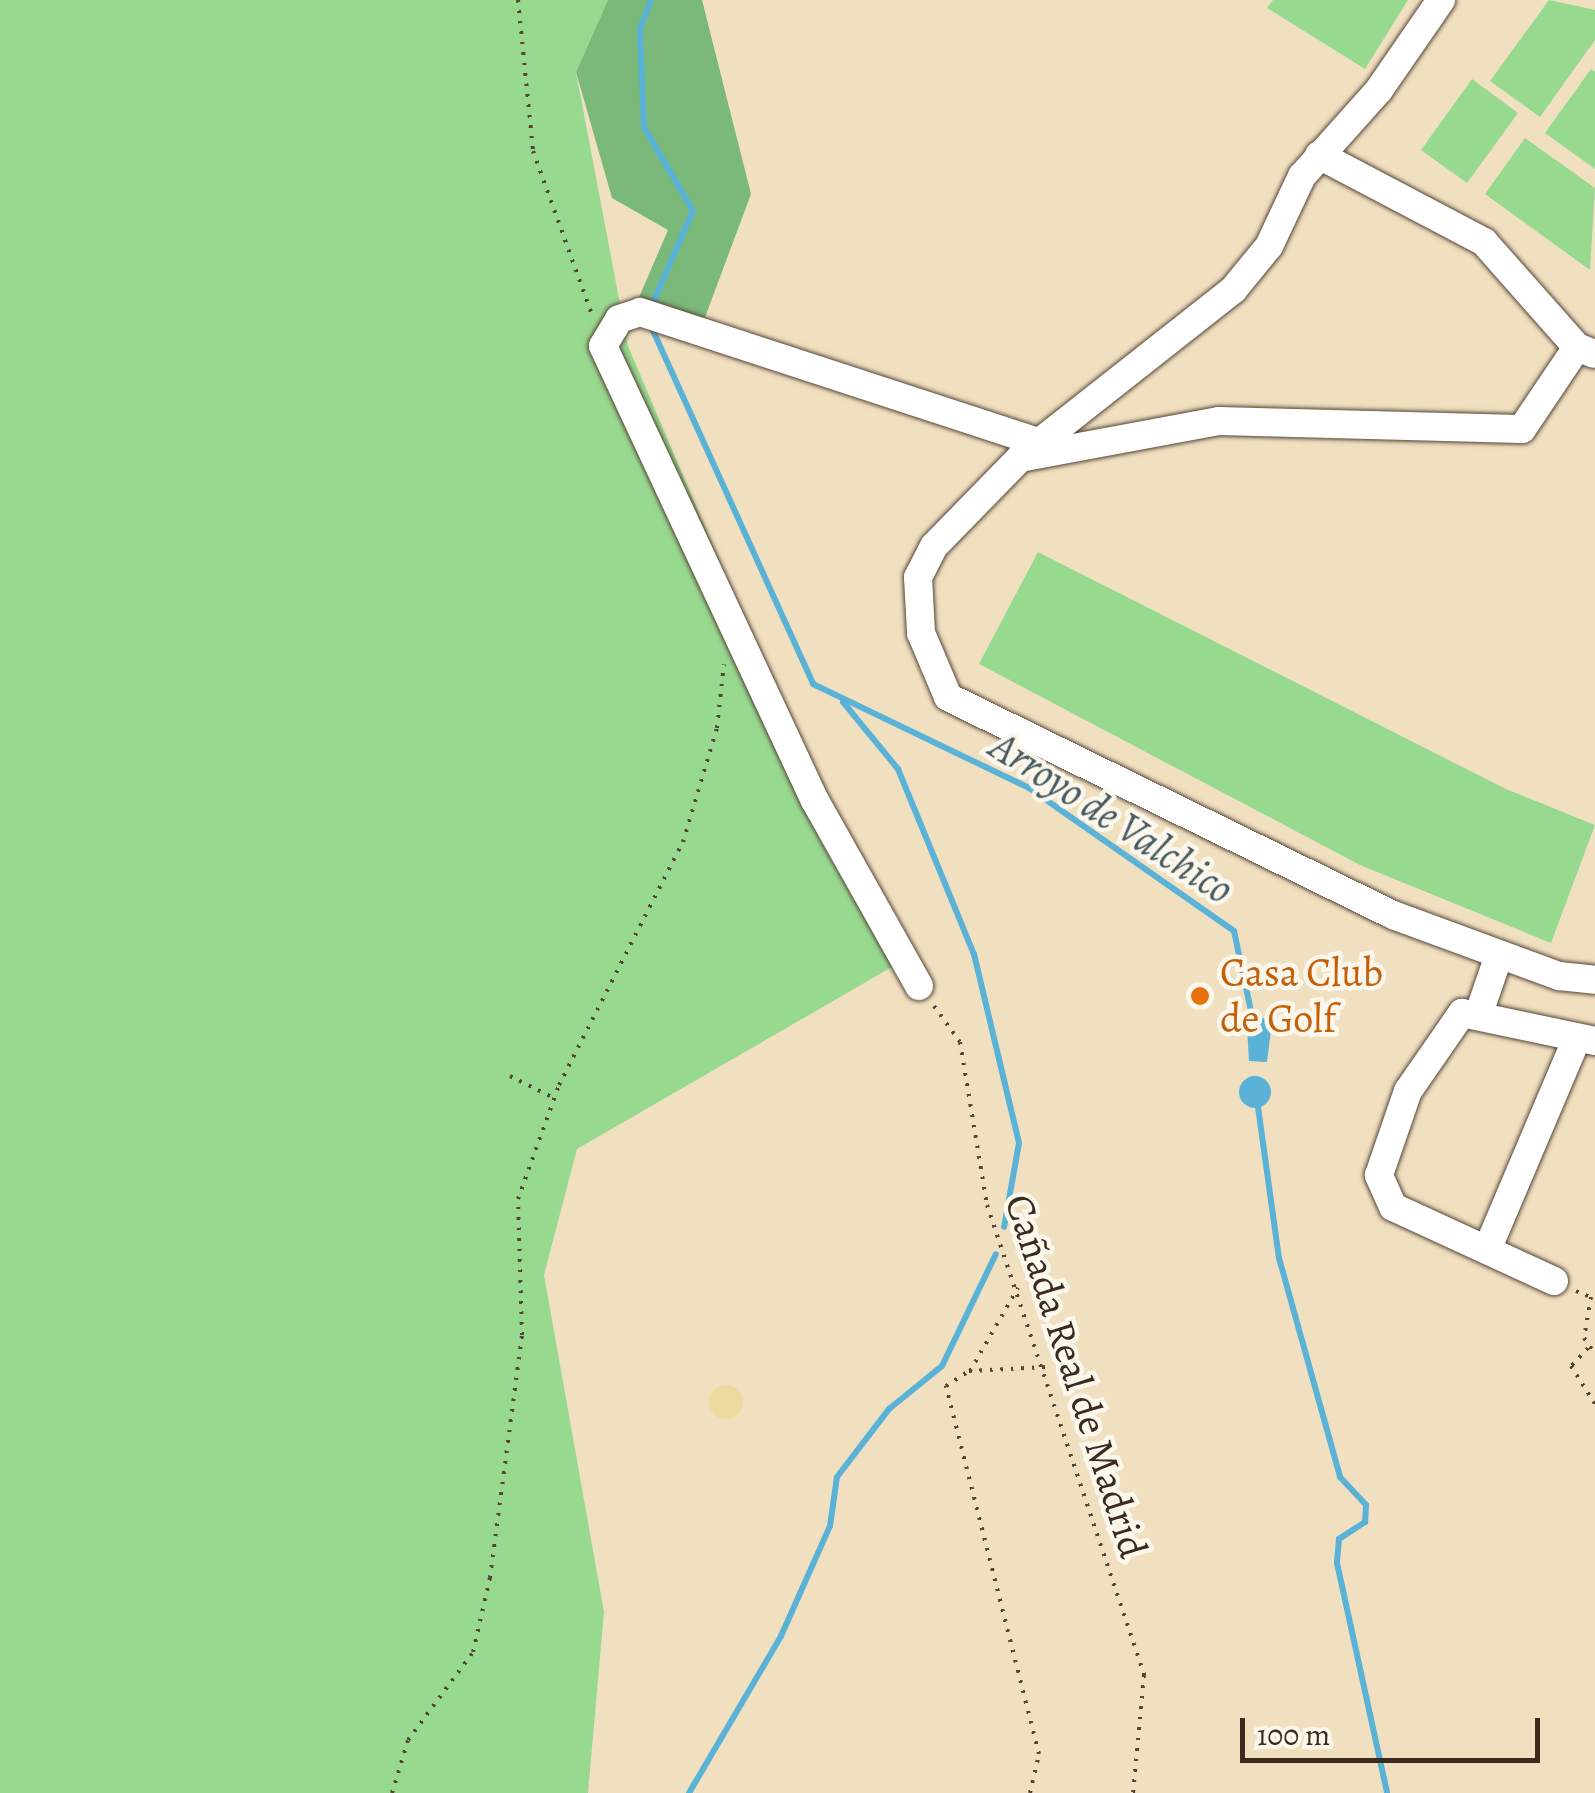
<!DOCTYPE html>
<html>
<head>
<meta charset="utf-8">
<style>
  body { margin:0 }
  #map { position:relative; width:1595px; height:1793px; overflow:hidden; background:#f0e0c0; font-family:Alegreya,serif }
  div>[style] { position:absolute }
  .green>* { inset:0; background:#98d990 }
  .forest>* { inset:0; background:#7ab97a }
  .sand>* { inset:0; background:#eeda9e }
  .round { border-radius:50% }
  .water>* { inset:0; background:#5ab2d7 }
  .stream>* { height:6px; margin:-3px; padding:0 3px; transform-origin:3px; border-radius:3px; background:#5ab2d7 }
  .path>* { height:4px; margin-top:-2px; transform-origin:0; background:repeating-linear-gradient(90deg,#564536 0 2.5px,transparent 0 10.5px) }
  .roads { filter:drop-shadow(0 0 2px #564536) drop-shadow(0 0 2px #564536) }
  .minor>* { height:28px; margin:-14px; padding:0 14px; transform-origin:14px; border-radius:14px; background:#fff }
  .dots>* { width:28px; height:28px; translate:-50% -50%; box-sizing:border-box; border:5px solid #fbf7ec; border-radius:50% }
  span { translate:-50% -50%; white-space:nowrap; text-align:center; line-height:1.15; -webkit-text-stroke:9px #fbf7ec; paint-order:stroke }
  .food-label { font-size:40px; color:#c56008 }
  .left { translate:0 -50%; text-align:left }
  .street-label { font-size:40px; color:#3b2a1e }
  .water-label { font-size:42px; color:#465a5f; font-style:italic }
  .scale { position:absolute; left:1240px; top:1718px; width:300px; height:45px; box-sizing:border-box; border:5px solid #3b2a1e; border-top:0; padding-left:12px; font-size:30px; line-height:35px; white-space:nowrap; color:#3b2a1e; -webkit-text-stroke:8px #fbf7ec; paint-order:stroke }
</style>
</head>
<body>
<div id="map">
  <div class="green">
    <i style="clip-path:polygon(0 0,608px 0,576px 72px,628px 346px,892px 967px,577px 1149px,544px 1275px,604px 1612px,588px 1793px,0 1793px)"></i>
    <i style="clip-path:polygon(1273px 0,1408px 0,1365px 69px,1267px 8px)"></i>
    <i style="clip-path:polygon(1549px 0,1595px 10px,1595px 40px,1540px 117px,1490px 81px)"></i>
    <i style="clip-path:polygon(1591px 69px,1595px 72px,1595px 169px,1545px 133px)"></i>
    <i style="clip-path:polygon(1472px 79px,1518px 113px,1467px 183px,1421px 150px)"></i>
    <i style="clip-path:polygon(1525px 138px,1595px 188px,1590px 270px,1485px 194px)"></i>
    <i style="clip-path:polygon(1038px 552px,1506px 789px,1595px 825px,1551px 943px,1360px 865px,979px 664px)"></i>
  </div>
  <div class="forest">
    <i style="clip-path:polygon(608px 0,702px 0,751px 194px,704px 320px,637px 302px,668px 230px,612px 198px,576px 72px)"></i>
  </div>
  <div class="sand">
    <i class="round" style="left:709px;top:1385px;width:34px;height:34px"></i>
  </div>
  <div class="water">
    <i style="clip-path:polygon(1246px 1010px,1272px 1022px,1267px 1062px,1249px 1061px)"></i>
    <i class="round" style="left:1239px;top:1076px;width:32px;height:32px"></i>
  </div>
  <div class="stream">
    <i style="left:651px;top:0;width:30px;rotate:111deg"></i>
    <i style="left:640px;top:28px;width:99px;rotate:87.7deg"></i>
    <i style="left:644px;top:127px;width:97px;rotate:59.7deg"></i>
    <i style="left:693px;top:211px;width:105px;rotate:113.6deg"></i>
    <i style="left:650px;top:324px;width:395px;rotate:65.6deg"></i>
    <i style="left:813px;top:684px;width:240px;rotate:25.7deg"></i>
    <i style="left:1029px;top:788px;width:250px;rotate:34.9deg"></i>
    <i style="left:1234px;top:931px;width:87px;rotate:78deg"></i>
    <i style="left:843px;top:702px;width:87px;rotate:50.6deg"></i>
    <i style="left:898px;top:769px;width:200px;rotate:67.7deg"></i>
    <i style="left:974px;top:954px;width:194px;rotate:76.6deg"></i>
    <i style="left:1019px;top:1143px;width:85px;rotate:100.1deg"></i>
    <i style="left:1258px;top:1107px;width:152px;rotate:82.1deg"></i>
    <i style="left:1279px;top:1258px;width:227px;rotate:74.4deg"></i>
    <i style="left:1340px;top:1477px;width:38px;rotate:47deg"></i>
    <i style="left:1366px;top:1505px;width:17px;rotate:93deg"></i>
    <i style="left:1365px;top:1522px;width:31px;rotate:147deg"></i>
    <i style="left:1339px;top:1539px;width:24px;rotate:95deg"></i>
    <i style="left:1337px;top:1563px;width:235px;rotate:77.7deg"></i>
    <i style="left:689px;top:1793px;width:182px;rotate:-59.6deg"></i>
    <i style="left:781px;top:1636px;width:120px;rotate:-66deg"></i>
    <i style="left:830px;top:1526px;width:49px;rotate:-81.9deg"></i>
    <i style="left:837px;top:1477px;width:86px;rotate:-52.6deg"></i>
    <i style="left:889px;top:1409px;width:68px;rotate:-39.1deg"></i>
    <i style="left:942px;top:1366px;width:124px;rotate:-64.3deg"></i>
  </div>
  <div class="path">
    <i style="left:518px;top:0;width:152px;rotate:84.3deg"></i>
    <i style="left:533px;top:151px;width:177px;rotate:70.2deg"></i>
    <i style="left:934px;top:1006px;width:44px;rotate:54.2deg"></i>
    <i style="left:960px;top:1042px;width:165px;rotate:80.6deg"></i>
    <i style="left:987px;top:1205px;width:496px;rotate:71.5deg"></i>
    <i style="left:1144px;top:1675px;width:119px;rotate:95.3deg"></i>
    <i style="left:510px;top:1076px;width:49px;rotate:26.6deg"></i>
    <i style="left:1576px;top:1291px;width:21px;rotate:23deg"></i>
    <i style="left:1591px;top:1297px;width:42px;rotate:99.7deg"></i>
    <i style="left:1584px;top:1338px;width:19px;rotate:55deg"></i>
    <i style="left:1588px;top:1348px;width:25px;rotate:133deg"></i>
    <i style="left:1571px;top:1366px;width:45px;rotate:57.7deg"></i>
    <i style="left:970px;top:1371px;width:96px;rotate:-60deg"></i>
    <i style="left:392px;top:1793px;width:55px;rotate:-73.2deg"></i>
    <i style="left:408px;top:1740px;width:109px;rotate:-53.5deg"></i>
    <i style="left:473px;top:1652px;width:76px;rotate:-77.1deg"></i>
    <i style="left:490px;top:1578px;width:245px;rotate:-82.5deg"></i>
    <i style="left:522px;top:1335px;width:136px;rotate:-91.7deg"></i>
    <i style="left:518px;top:1199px;width:121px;rotate:-70.2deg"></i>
    <i style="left:559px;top:1085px;width:273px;rotate:-63deg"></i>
    <i style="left:683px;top:842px;width:119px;rotate:-73.4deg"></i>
    <i style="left:717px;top:728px;width:64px;rotate:-83.8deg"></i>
    <i style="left:1030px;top:1793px;width:40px;rotate:-77deg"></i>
    <i style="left:1039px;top:1754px;width:380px;rotate:-104.2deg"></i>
    <i style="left:946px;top:1386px;width:27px;rotate:-33deg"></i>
    <i style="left:969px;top:1371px;width:78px;rotate:-2.9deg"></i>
  </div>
  <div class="roads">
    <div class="minor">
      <i style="left:1441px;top:0;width:109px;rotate:124.6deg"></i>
      <i style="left:1379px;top:90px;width:115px;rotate:131.8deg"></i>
      <i style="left:1302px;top:176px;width:77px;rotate:115.2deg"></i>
      <i style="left:1269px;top:246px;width:57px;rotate:129.3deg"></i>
      <i style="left:1233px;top:290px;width:270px;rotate:141.8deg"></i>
      <i style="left:1021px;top:457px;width:124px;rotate:134.3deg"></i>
      <i style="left:934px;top:546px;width:35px;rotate:117deg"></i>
      <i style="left:918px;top:577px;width:56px;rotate:86.9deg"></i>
      <i style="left:921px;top:633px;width:69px;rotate:67.1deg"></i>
      <i style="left:948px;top:697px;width:496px;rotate:26.1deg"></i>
      <i style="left:1393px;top:915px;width:177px;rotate:20.2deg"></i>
      <i style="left:1559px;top:976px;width:36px;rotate:6deg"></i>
      <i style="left:1319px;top:155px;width:187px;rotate:27.8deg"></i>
      <i style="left:1484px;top:242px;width:140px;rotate:48.5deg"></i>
      <i style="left:1577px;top:347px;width:18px;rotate:22deg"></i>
      <i style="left:1025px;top:457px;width:197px;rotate:-10.5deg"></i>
      <i style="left:1219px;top:421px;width:303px;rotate:1.5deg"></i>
      <i style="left:1522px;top:429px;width:99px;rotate:-56.1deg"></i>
      <i style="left:919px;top:986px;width:212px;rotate:-119.3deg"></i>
      <i style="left:815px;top:801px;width:502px;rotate:-114.98deg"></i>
      <i style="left:603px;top:346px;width:31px;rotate:-59deg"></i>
      <i style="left:619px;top:319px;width:22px;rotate:-18deg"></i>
      <i style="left:640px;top:312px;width:421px;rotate:18.1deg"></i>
      <i style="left:1478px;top:1016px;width:65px;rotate:-71deg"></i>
      <i style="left:1487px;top:1250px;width:230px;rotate:-67deg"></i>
      <i style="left:1554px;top:1281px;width:177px;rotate:-155.3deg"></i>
      <i style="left:1393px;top:1207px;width:35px;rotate:-114deg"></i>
      <i style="left:1379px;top:1175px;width:89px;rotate:-71deg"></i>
      <i style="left:1408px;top:1091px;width:95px;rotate:-55.3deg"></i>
      <i style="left:1462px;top:1013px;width:136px;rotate:11.9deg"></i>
    </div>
  </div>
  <div class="dots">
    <i style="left:1200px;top:996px;background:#e8710a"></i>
  </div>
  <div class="food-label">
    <span class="left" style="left:1220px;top:996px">Casa Club<br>de Golf</span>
  </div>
  <div class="street-label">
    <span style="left:1076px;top:1376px;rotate:72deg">Cañada Real de Madrid</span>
  </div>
  <div class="water-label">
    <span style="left:1112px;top:817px;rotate:33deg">Arroyo de Valchico</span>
  </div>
  <div class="scale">100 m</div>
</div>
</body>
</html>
